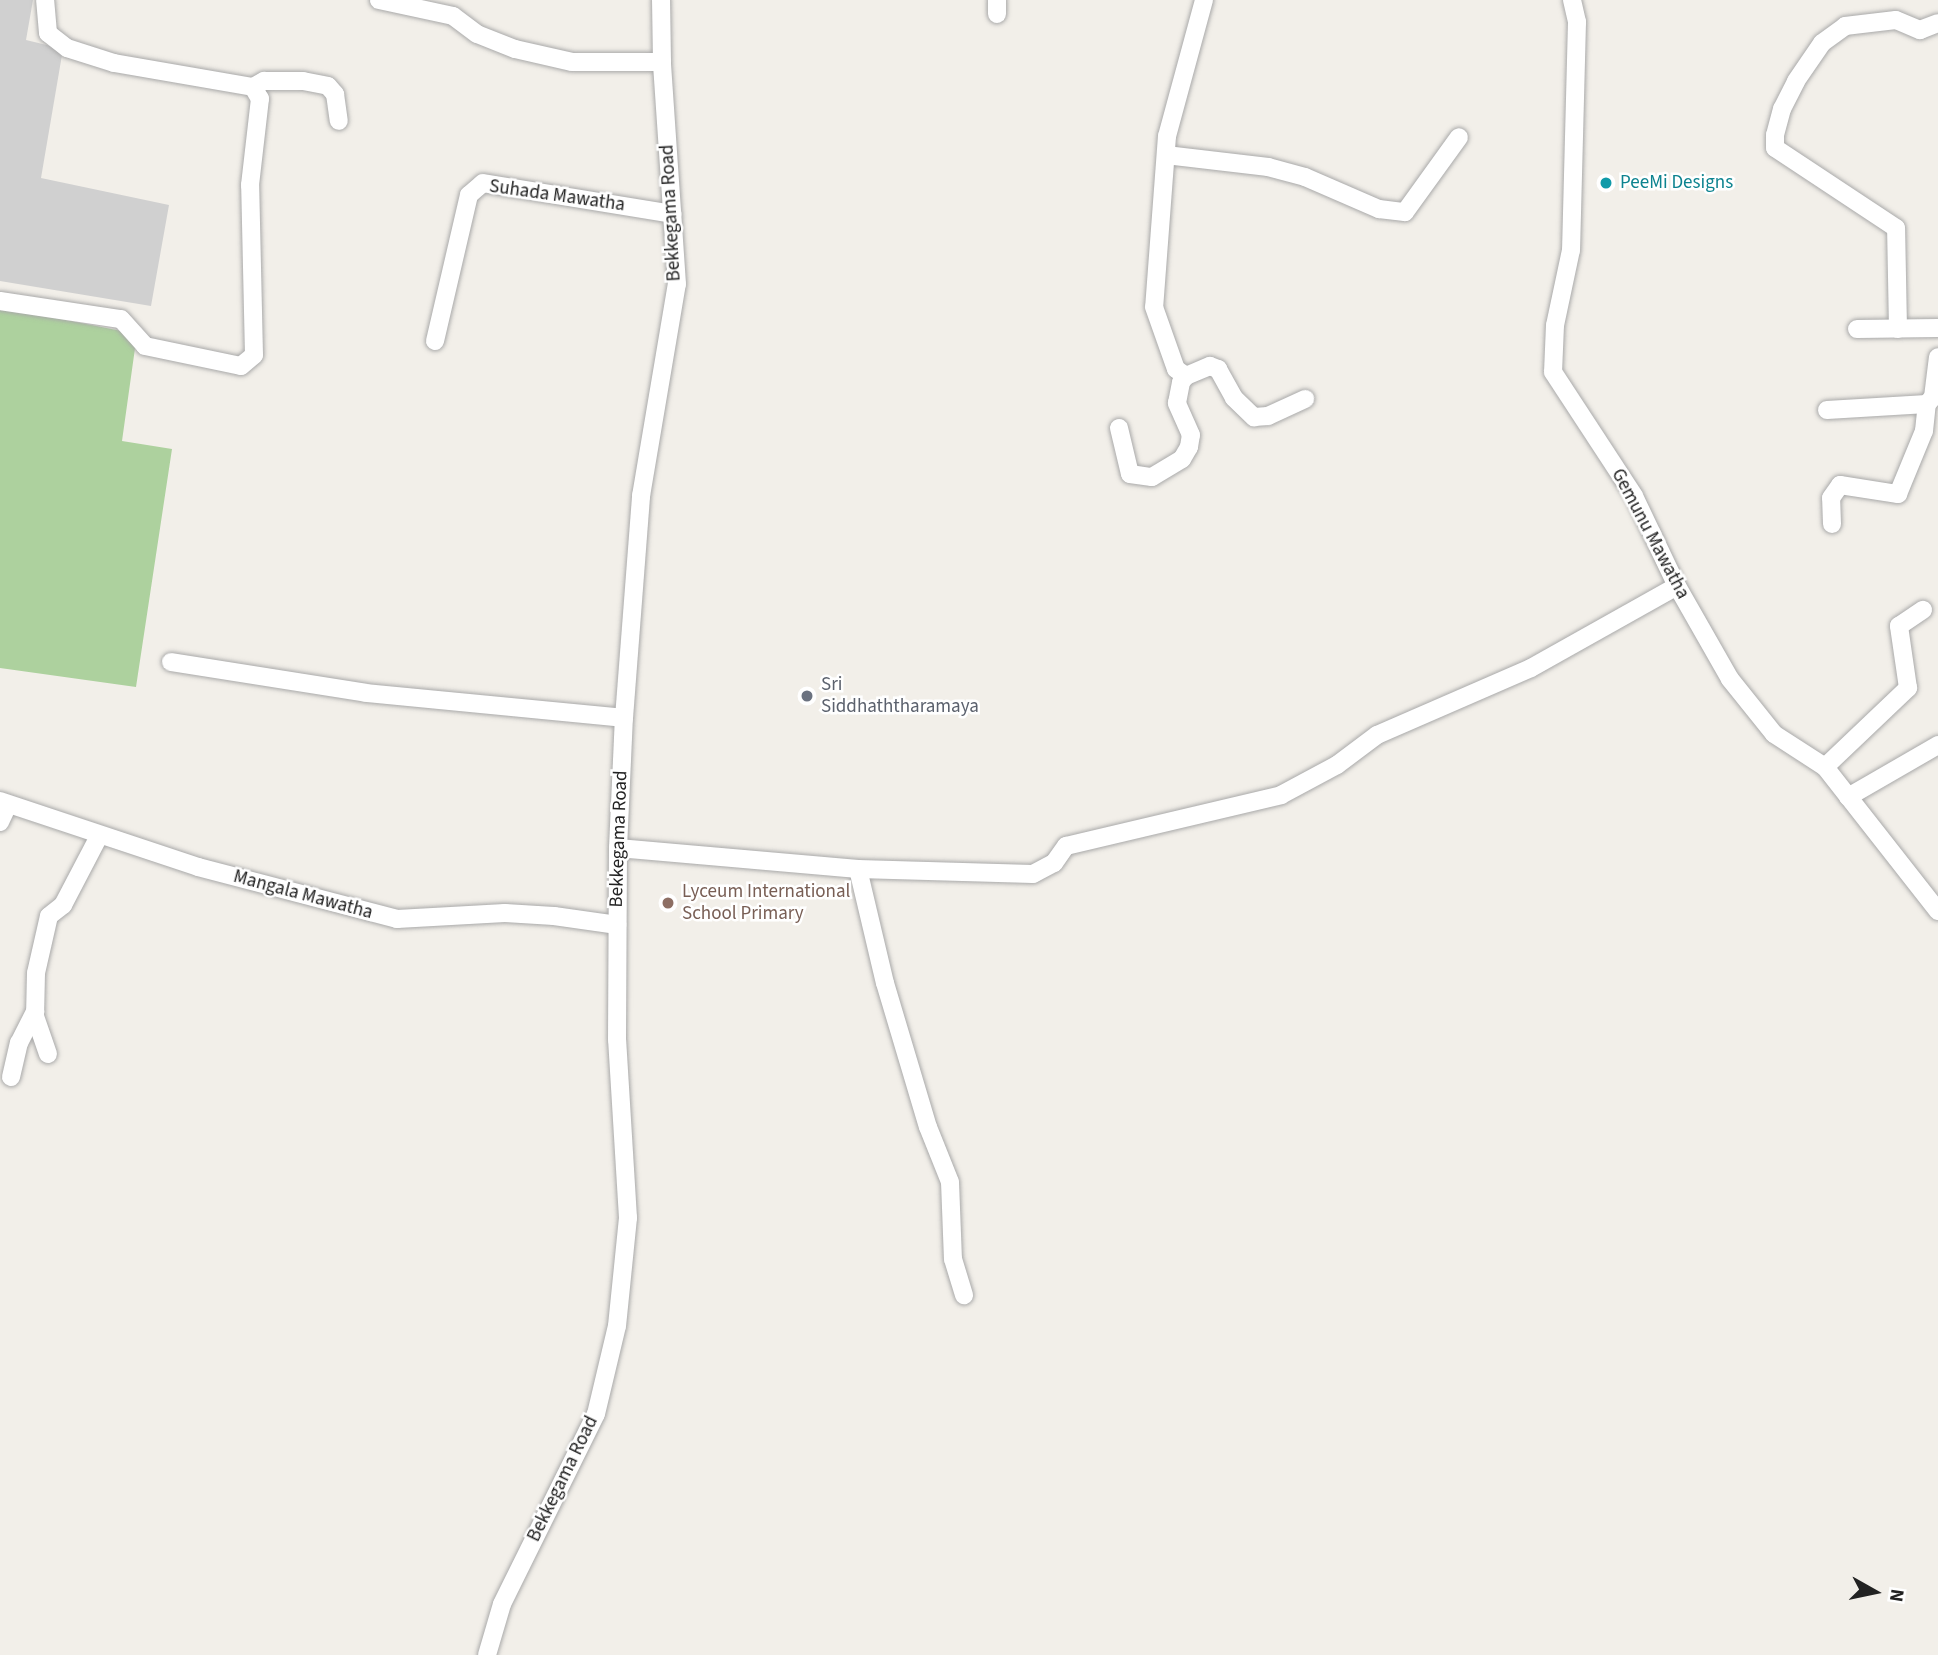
<!DOCTYPE html>
<html>
<head>
<meta charset="utf-8">
<style>
  body { margin:0 }
  #map { position:relative; width:1938px; height:1655px; overflow:hidden; background:#f2efe9; font-family:"Source Sans 3",sans-serif }
  div>[style] { position:absolute }
  .religious>* { inset:0; background:#d0d0d0 }
  .forest>* { inset:0; background:#add19e }
  .roads { filter:drop-shadow(0 0 2px #a9a9a9) drop-shadow(0 0 2px #a9a9a9) }
  .minor>* { height:18px; margin:-9px; padding:0 9px; transform-origin:9px; border-radius:9px; background:#fff }
  .dots>* { width:19px; height:19px; translate:-50% -50%; box-sizing:border-box; border:4px solid #fff; border-radius:50% }
  span { translate:-50% -50%; white-space:nowrap; text-align:center; line-height:1.15; -webkit-text-stroke:5px #fff; paint-order:stroke }
  .culture-label { font-size:19px; color:#0d838f }
  .left { translate:0 -50%; text-align:left }
  .street-label { font-size:19px; color:#222 }
  .worship-label { font-size:19px; color:#5b616d }
  .education-label { font-size:19px; color:#785e54 }
  .north { position:absolute; left:1840px; top:1557px; width:70px; height:70px; -webkit-text-stroke:5px #fff; paint-order:stroke; rotate:99deg; font-size:19px; font-weight:700; line-height:28px; text-align:center; color:#222 }
  .north::after { content:''; display:block; margin:auto; width:24px; height:32px; background:#222; clip-path:polygon(50% 0,100% 100%,50% 72%,0 100%) }
</style>
</head>
<body>
<div id="map">
  <div class="religious">
    <i style="clip-path:polygon(0 0,33px 0,26px 40px,63px 49px,41px 178px,169px 205px,151px 306px,0 281px)"></i>
  </div>
  <div class="forest">
    <i style="clip-path:polygon(0 307px,137px 334px,122px 441px,172px 449px,136px 687px,0 668px)"></i>
  </div>
  <div class="roads">
    <div class="minor">
      <i style="left:379px;top:0;width:76px;rotate:12.2deg"></i>
      <i style="left:453px;top:16px;width:30px;rotate:37deg"></i>
      <i style="left:477px;top:34px;width:41px;rotate:21.5deg"></i>
      <i style="left:515px;top:49px;width:58px;rotate:12.8deg"></i>
      <i style="left:572px;top:62px;width:90px"></i>
      <i style="left:1204px;top:0;width:141px;rotate:105.2deg"></i>
      <i style="left:1167px;top:136px;width:171px;rotate:94.3deg"></i>
      <i style="left:1154px;top:307px;width:66px;rotate:70.5deg"></i>
      <i style="left:1176px;top:369px;width:12px;rotate:35deg"></i>
      <i style="left:1186px;top:376px;width:26px;rotate:-23deg"></i>
      <i style="left:1210px;top:366px;width:9px;rotate:21deg"></i>
      <i style="left:1218px;top:369px;width:33px;rotate:61deg"></i>
      <i style="left:1234px;top:398px;width:28px;rotate:44deg"></i>
      <i style="left:1254px;top:417px;width:14px;rotate:-4deg"></i>
      <i style="left:1268px;top:416px;width:41px;rotate:-24.7deg"></i>
      <i style="left:1572px;top:0;width:23px;rotate:77deg"></i>
      <i style="left:1577px;top:22px;width:228px;rotate:91.5deg"></i>
      <i style="left:1571px;top:250px;width:77px;rotate:102deg"></i>
      <i style="left:1555px;top:325px;width:47px;rotate:92.4deg"></i>
      <i style="left:1553px;top:372px;width:148px;rotate:56.8deg"></i>
      <i style="left:1634px;top:496px;width:100px;rotate:64.5deg"></i>
      <i style="left:1677px;top:586px;width:107px;rotate:60.3deg"></i>
      <i style="left:1730px;top:679px;width:70px;rotate:51.3deg"></i>
      <i style="left:1774px;top:734px;width:61px;rotate:32.9deg"></i>
      <i style="left:1825px;top:767px;width:183px;rotate:51.9deg"></i>
      <i style="left:997px;top:14px;width:14px;rotate:-90deg"></i>
      <i style="left:253px;top:87px;width:13px;rotate:-29deg"></i>
      <i style="left:264px;top:81px;width:39px"></i>
      <i style="left:303px;top:81px;width:25px;rotate:11deg"></i>
      <i style="left:328px;top:86px;width:11px;rotate:49deg"></i>
      <i style="left:335px;top:94px;width:27px;rotate:82deg"></i>
      <i style="left:1166px;top:155px;width:103px;rotate:6.7deg"></i>
      <i style="left:1268px;top:167px;width:38px;rotate:15deg"></i>
      <i style="left:1305px;top:177px;width:81px;rotate:23.4deg"></i>
      <i style="left:1379px;top:209px;width:26px;rotate:7deg"></i>
      <i style="left:1405px;top:212px;width:92px;rotate:-54.2deg"></i>
      <i style="left:0;top:301px;width:122px;rotate:8.5deg"></i>
      <i style="left:121px;top:319px;width:36px;rotate:48deg"></i>
      <i style="left:145px;top:346px;width:98px;rotate:11.8deg"></i>
      <i style="left:241px;top:366px;width:17px;rotate:-40deg"></i>
      <i style="left:254px;top:355px;width:170px;rotate:-91.3deg"></i>
      <i style="left:250px;top:185px;width:87px;rotate:-83.4deg"></i>
      <i style="left:260px;top:99px;width:14px;rotate:-120deg"></i>
      <i style="left:253px;top:87px;width:141px;rotate:-170.2deg"></i>
      <i style="left:114px;top:63px;width:49px;rotate:-162.3deg"></i>
      <i style="left:67px;top:48px;width:24px;rotate:-142deg"></i>
      <i style="left:48px;top:33px;width:33px;rotate:-95deg"></i>
      <i style="left:1857px;top:329px;width:81px;rotate:-0.7deg"></i>
      <i style="left:1898px;top:329px;width:101px;rotate:-91.1deg"></i>
      <i style="left:1896px;top:228px;width:145px;rotate:-146.5deg"></i>
      <i style="left:1775px;top:148px;width:13px;rotate:-90deg"></i>
      <i style="left:1775px;top:135px;width:27px;rotate:-75deg"></i>
      <i style="left:1782px;top:109px;width:31px;rotate:-63deg"></i>
      <i style="left:1796px;top:81px;width:46px;rotate:-55.6deg"></i>
      <i style="left:1822px;top:43px;width:29px;rotate:-36deg"></i>
      <i style="left:1845px;top:26px;width:51px;rotate:-6.7deg"></i>
      <i style="left:1896px;top:20px;width:26px;rotate:23deg"></i>
      <i style="left:1920px;top:30px;width:19px;rotate:-21deg"></i>
      <i style="left:435px;top:341px;width:150px;rotate:-76.9deg"></i>
      <i style="left:469px;top:195px;width:18px;rotate:-41deg"></i>
      <i style="left:483px;top:183px;width:192px;rotate:9.3deg"></i>
      <i style="left:1827px;top:410px;width:100px;rotate:-3.4deg"></i>
      <i style="left:1927px;top:404px;width:9px;rotate:-49deg"></i>
      <i style="left:1933px;top:397px;width:40px;rotate:-82.9deg"></i>
      <i style="left:1119px;top:428px;width:47px;rotate:76.6deg"></i>
      <i style="left:1130px;top:474px;width:22px;rotate:8deg"></i>
      <i style="left:1152px;top:477px;width:35px;rotate:-31deg"></i>
      <i style="left:1182px;top:459px;width:14px;rotate:-60deg"></i>
      <i style="left:1189px;top:447px;width:12px;rotate:-81deg"></i>
      <i style="left:1191px;top:435px;width:35px;rotate:-114deg"></i>
      <i style="left:1177px;top:403px;width:21px;rotate:-79deg"></i>
      <i style="left:1181px;top:382px;width:8px;rotate:-50deg"></i>
      <i style="left:1832px;top:524px;width:26px;rotate:-92deg"></i>
      <i style="left:1831px;top:498px;width:16px;rotate:-55deg"></i>
      <i style="left:1840px;top:485px;width:59px;rotate:8.8deg"></i>
      <i style="left:1898px;top:494px;width:68px;rotate:-67.6deg"></i>
      <i style="left:1924px;top:431px;width:27px;rotate:-84deg"></i>
      <i style="left:171px;top:662px;width:197px;rotate:9deg"></i>
      <i style="left:366px;top:693px;width:259px;rotate:5.5deg"></i>
      <i style="left:1825px;top:767px;width:115px;rotate:-43.6deg"></i>
      <i style="left:1908px;top:688px;width:63px;rotate:-98.3deg"></i>
      <i style="left:1899px;top:626px;width:29px;rotate:-34deg"></i>
      <i style="left:1848px;top:797px;width:104px;rotate:-30deg"></i>
      <i style="left:0;top:801px;width:209px;rotate:18.4deg"></i>
      <i style="left:198px;top:867px;width:206px;rotate:14.6deg"></i>
      <i style="left:397px;top:919px;width:108px;rotate:-3.2deg"></i>
      <i style="left:505px;top:913px;width:49px;rotate:3.5deg"></i>
      <i style="left:554px;top:916px;width:64px;rotate:8.1deg"></i>
      <i style="left:0;top:822px;width:19px;rotate:-65deg"></i>
      <i style="left:618px;top:848px;width:241px;rotate:5deg"></i>
      <i style="left:858px;top:869px;width:175px;rotate:1.6deg"></i>
      <i style="left:1033px;top:874px;width:24px;rotate:-28deg"></i>
      <i style="left:1054px;top:863px;width:21px;rotate:-55deg"></i>
      <i style="left:1066px;top:846px;width:221px;rotate:-13.3deg"></i>
      <i style="left:1281px;top:795px;width:64px;rotate:-28.2deg"></i>
      <i style="left:1337px;top:765px;width:50px;rotate:-36.9deg"></i>
      <i style="left:1377px;top:735px;width:168px;rotate:-23.5deg"></i>
      <i style="left:1531px;top:668px;width:167px;rotate:-29.3deg"></i>
      <i style="left:858px;top:869px;width:117px;rotate:76.7deg"></i>
      <i style="left:885px;top:983px;width:150px;rotate:73.4deg"></i>
      <i style="left:928px;top:1127px;width:59px;rotate:68.2deg"></i>
      <i style="left:950px;top:1182px;width:77px;rotate:87.8deg"></i>
      <i style="left:953px;top:1259px;width:38px;rotate:73deg"></i>
      <i style="left:48px;top:1054px;width:39px;rotate:-109deg"></i>
      <i style="left:35px;top:1017px;width:44px;rotate:-88.7deg"></i>
      <i style="left:36px;top:973px;width:58px;rotate:-77.2deg"></i>
      <i style="left:49px;top:916px;width:18px;rotate:-38deg"></i>
      <i style="left:63px;top:905px;width:78px;rotate:-62.4deg"></i>
      <i style="left:11px;top:1077px;width:35px;rotate:-77deg"></i>
      <i style="left:19px;top:1043px;width:36px;rotate:-63deg"></i>
      <i style="left:487px;top:1655px;width:53px;rotate:-73.6deg"></i>
      <i style="left:502px;top:1604px;width:212px;rotate:-63.7deg"></i>
      <i style="left:596px;top:1414px;width:90px;rotate:-76.6deg"></i>
      <i style="left:617px;top:1326px;width:109px;rotate:-84.2deg"></i>
      <i style="left:628px;top:1218px;width:178px;rotate:-93.5deg"></i>
      <i style="left:617px;top:1040px;width:192px;rotate:-89.7deg"></i>
      <i style="left:618px;top:848px;width:130px;rotate:-87.4deg"></i>
      <i style="left:624px;top:718px;width:223px;rotate:-85.6deg"></i>
      <i style="left:641px;top:496px;width:215px;rotate:-80.4deg"></i>
      <i style="left:677px;top:284px;width:223px;rotate:-93.9deg"></i>
      <i style="left:662px;top:62px;width:62px;rotate:-90.9deg"></i>
    </div>
  </div>
  <div class="dots">
    <i style="left:1606px;top:183px;background:#0f9aa8"></i>
    <i style="left:807px;top:696px;background:#6b7280"></i>
    <i style="left:668px;top:903px;background:#8d6e63"></i>
  </div>
  <div class="culture-label">
    <span class="left" style="left:1620px;top:183px">PeeMi Designs</span>
  </div>
  <div class="street-label">
    <span style="left:557px;top:196px;rotate:8deg">Suhada Mawatha</span>
    <span style="left:671px;top:213px;rotate:-93deg">Bekkegama Road</span>
    <span style="left:1650px;top:534px;rotate:62deg">Gemunu Mawatha</span>
    <span style="left:619px;top:839px;rotate:-88deg">Bekkegama Road</span>
    <span style="left:303px;top:895px;rotate:15deg">Mangala Mawatha</span>
    <span style="left:563px;top:1479px;rotate:-64deg">Bekkegama Road</span>
  </div>
  <div class="worship-label">
    <span class="left" style="left:821px;top:696px">Sri<br>Siddhaththaramaya</span>
  </div>
  <div class="education-label">
    <span class="left" style="left:682px;top:903px">Lyceum International<br>School Primary</span>
  </div>
  <div class="north">N</div>
</div>
</body>
</html>
